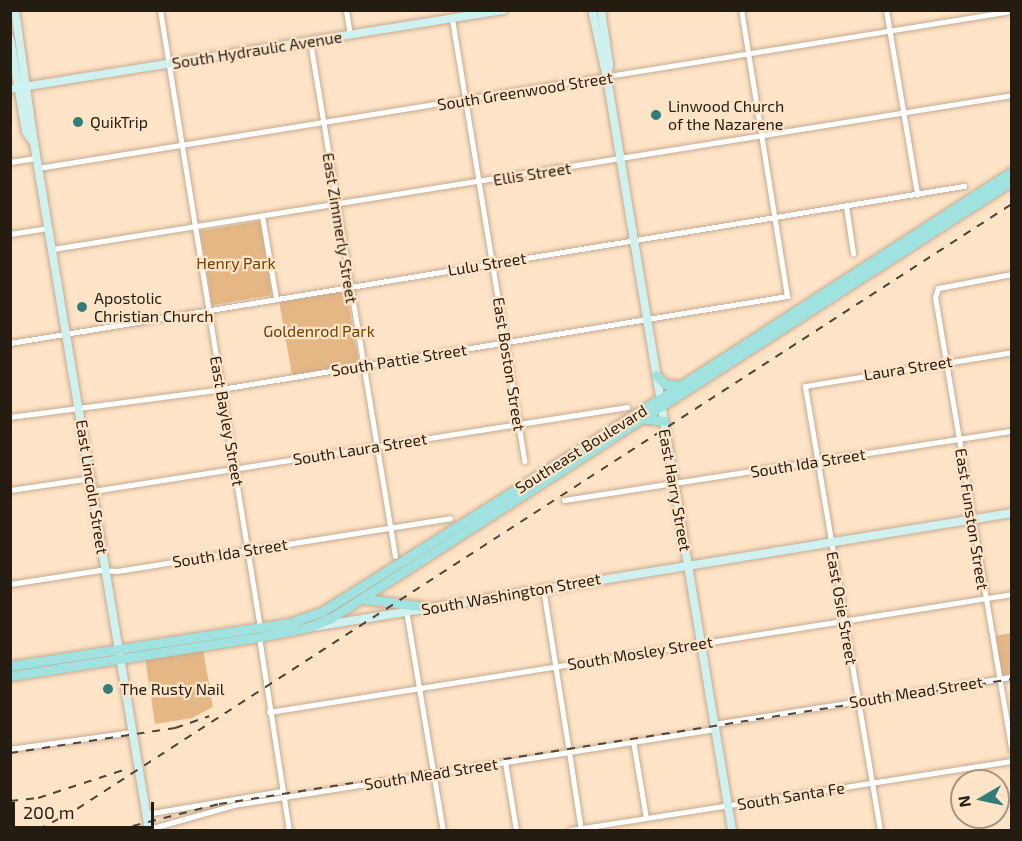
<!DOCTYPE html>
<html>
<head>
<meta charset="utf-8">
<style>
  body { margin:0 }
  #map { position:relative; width:1022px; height:841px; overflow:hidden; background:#ffe4c7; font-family:"Exo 2",sans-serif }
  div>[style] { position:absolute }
  .green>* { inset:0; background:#e5b785 }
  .roads { filter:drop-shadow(0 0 2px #c5ab90) drop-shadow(0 0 2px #c5ab90) }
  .street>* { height:5px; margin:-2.5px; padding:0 2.5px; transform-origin:2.5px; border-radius:2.5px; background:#fff }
  .secondary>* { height:8px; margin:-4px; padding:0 4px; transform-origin:4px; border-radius:4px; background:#cff1ef }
  .primary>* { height:9px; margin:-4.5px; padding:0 4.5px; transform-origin:4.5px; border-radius:4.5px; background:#9fe2e0 }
  .rail>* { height:1.5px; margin-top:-0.75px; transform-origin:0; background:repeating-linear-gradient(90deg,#504435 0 8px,transparent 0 16px) }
  .dots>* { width:16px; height:16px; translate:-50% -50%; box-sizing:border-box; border:3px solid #ffe4c7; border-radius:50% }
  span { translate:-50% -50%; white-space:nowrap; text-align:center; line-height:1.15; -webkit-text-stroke:4.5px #ffe4c7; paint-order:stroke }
  .street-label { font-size:16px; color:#251c11 }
  .poi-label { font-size:16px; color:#251c11 }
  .left { translate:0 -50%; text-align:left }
  .park-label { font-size:16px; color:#6d4306 }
  .frame { position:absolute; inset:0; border:12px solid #251c11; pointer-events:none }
  .north { position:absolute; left:950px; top:769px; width:60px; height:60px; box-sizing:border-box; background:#ffe4c7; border:2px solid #a8947e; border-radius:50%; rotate:261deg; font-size:16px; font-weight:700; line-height:24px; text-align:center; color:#251c11 }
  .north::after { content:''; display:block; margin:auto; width:21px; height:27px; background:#337c79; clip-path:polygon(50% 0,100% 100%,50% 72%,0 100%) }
  .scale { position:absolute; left:12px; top:802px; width:142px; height:27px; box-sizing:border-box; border:3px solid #251c11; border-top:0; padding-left:8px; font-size:18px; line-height:21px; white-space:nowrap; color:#251c11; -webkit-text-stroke:4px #ffe4c7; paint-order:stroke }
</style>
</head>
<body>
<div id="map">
  <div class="green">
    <i style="clip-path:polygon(260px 221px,272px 295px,212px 305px,200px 231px)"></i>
    <i style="clip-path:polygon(346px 291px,359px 363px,292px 375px,279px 301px)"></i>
    <i style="clip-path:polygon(1011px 633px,1011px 673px,1001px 675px,995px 636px)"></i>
    <i style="clip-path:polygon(203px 649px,213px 707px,192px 718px,155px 724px,145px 658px)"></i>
  </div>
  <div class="roads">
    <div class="street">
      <i style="left:160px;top:10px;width:626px;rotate:80.81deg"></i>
      <i style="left:346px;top:10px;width:25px;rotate:81deg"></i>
      <i style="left:886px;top:10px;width:187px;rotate:80.4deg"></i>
      <i style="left:452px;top:19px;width:448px;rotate:80.7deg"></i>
      <i style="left:310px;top:41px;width:522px;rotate:80.63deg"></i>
      <i style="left:10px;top:162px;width:26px;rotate:-9deg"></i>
      <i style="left:38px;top:168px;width:987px;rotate:-9.16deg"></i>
      <i style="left:846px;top:206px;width:48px;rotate:81.5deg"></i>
      <i style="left:262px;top:216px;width:83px;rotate:80.3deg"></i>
      <i style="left:10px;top:234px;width:39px;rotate:-9deg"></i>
      <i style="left:53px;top:249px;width:971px;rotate:-9.12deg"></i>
      <i style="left:1012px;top:274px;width:75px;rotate:169.3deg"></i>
      <i style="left:938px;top:288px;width:9px;rotate:108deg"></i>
      <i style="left:935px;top:297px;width:460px;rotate:80.4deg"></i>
      <i style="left:10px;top:343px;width:967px;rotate:-9.35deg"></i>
      <i style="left:10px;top:417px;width:207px;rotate:-7.5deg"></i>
      <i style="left:215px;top:390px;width:580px;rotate:-9.33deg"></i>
      <i style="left:787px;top:296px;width:290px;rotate:-99.1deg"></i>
      <i style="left:10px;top:490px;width:82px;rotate:-8.4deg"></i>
      <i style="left:93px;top:491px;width:541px;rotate:-8.94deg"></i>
      <i style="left:564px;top:500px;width:453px;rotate:-8.8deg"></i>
      <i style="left:10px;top:584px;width:91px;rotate:-8.8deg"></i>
      <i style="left:100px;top:570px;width:17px;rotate:3deg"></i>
      <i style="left:117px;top:571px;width:337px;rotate:-9deg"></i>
      <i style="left:543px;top:588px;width:159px;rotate:81deg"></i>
      <i style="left:406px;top:610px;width:223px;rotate:80.5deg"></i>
      <i style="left:259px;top:637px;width:195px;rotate:81.2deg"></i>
      <i style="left:269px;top:712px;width:752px;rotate:-9.02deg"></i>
      <i style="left:714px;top:724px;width:302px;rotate:-9deg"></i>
      <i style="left:633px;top:741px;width:78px;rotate:80.4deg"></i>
      <i style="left:10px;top:749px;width:123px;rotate:-7.9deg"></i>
      <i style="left:569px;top:752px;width:79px;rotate:81.3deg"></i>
      <i style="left:505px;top:762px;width:69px;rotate:80.8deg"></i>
      <i style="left:146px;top:814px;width:138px;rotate:-9.6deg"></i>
      <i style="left:149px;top:829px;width:88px;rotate:-15.8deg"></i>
      <i style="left:234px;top:805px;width:487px;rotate:-9deg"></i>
      <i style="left:570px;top:830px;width:447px;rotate:-8.9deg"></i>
      <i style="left:880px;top:830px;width:450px;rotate:-99.6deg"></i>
      <i style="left:805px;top:386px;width:210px;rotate:-9.3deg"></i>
    </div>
    <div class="secondary">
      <i style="left:15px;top:10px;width:134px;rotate:81.9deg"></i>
      <i style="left:34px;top:143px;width:697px;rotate:80.5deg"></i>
      <i style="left:592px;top:10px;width:70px;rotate:77.6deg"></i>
      <i style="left:607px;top:78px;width:762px;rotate:80.56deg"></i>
      <i style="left:601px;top:10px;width:55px;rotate:81.6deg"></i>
      <i style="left:609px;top:64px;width:14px;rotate:98deg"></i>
      <i style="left:10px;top:39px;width:94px;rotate:80.2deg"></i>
      <i style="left:26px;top:132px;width:14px;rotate:54deg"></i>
      <i style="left:10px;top:89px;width:500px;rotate:-9.09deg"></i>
      <i style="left:313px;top:627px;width:708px;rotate:-9.26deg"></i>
    </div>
    <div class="primary">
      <i style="left:656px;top:375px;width:13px;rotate:45deg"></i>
      <i style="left:665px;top:384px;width:16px;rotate:7deg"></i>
      <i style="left:646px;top:419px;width:18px;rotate:6deg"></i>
      <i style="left:364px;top:599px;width:64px;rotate:7.2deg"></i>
      <i style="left:10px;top:666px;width:282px;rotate:-8.8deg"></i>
      <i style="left:289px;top:623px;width:36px;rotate:-19deg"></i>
      <i style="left:323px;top:611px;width:398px;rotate:-32.2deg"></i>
      <i style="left:660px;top:399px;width:419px;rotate:-32.9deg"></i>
      <i style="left:10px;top:676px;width:252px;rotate:-8.9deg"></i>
      <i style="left:259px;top:637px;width:51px;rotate:-11.3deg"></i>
      <i style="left:309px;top:627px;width:24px;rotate:-22deg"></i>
      <i style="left:331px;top:618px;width:809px;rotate:-32.69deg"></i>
    </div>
  </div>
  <div class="rail">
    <i style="left:10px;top:753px;width:167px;rotate:-8.6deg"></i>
    <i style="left:175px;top:728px;width:36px;rotate:-19deg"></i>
    <i style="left:10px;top:801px;width:28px;rotate:-6deg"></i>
    <i style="left:38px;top:798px;width:93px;rotate:-18.2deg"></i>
    <i style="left:38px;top:830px;width:44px;rotate:-28.3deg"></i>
    <i style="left:77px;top:809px;width:1114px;rotate:-32.91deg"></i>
    <i style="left:117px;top:830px;width:105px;rotate:-14.3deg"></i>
    <i style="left:219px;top:804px;width:803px;rotate:-8.96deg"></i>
  </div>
  <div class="dots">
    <i style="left:656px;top:115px;background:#337c79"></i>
    <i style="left:78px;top:122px;background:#337c79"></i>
    <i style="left:82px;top:307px;background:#337c79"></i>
    <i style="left:108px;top:689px;background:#337c79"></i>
  </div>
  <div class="street-label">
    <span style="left:257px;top:50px;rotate:-9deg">South Hydraulic Avenue</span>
    <span style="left:525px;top:91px;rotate:-9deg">South Greenwood Street</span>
    <span style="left:532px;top:174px;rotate:-9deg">Ellis Street</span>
    <span style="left:340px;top:228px;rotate:81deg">East Zimmerly Street</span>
    <span style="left:487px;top:264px;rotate:-9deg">Lulu Street</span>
    <span style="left:399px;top:360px;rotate:-9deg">South Pattie Street</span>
    <span style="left:509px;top:364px;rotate:81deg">East Boston Street</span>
    <span style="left:908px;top:368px;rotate:-9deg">Laura Street</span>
    <span style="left:227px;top:421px;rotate:80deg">East Bayley Street</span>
    <span style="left:360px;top:449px;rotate:-9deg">South Laura Street</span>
    <span style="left:581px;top:449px;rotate:-32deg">Southeast Boulevard</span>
    <span style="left:808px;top:463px;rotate:-9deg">South Ida Street</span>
    <span style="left:92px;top:487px;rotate:81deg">East Lincoln Street</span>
    <span style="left:675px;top:490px;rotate:80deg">East Harry Street</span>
    <span style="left:972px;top:519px;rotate:81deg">East Funston Street</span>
    <span style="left:230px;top:553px;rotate:-9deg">South Ida Street</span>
    <span style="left:511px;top:594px;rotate:-10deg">South Washington Street</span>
    <span style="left:842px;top:608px;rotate:80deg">East Osie Street</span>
    <span style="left:640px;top:653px;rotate:-9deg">South Mosley Street</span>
    <span style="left:916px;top:692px;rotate:-9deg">South Mead Street</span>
    <span style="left:431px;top:774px;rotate:-9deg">South Mead Street</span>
    <span style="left:791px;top:796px;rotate:-9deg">South Santa Fe</span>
  </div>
  <div class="poi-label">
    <span class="left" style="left:668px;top:115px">Linwood Church<br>of the Nazarene</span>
    <span class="left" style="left:90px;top:122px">QuikTrip</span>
    <span class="left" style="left:94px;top:307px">Apostolic<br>Christian Church</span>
    <span class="left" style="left:120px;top:689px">The Rusty Nail</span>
  </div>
  <div class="park-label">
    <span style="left:236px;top:263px">Henry Park</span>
    <span style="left:319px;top:331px">Goldenrod Park</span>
  </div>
  <div class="frame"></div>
  <div class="north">N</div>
  <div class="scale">200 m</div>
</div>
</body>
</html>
